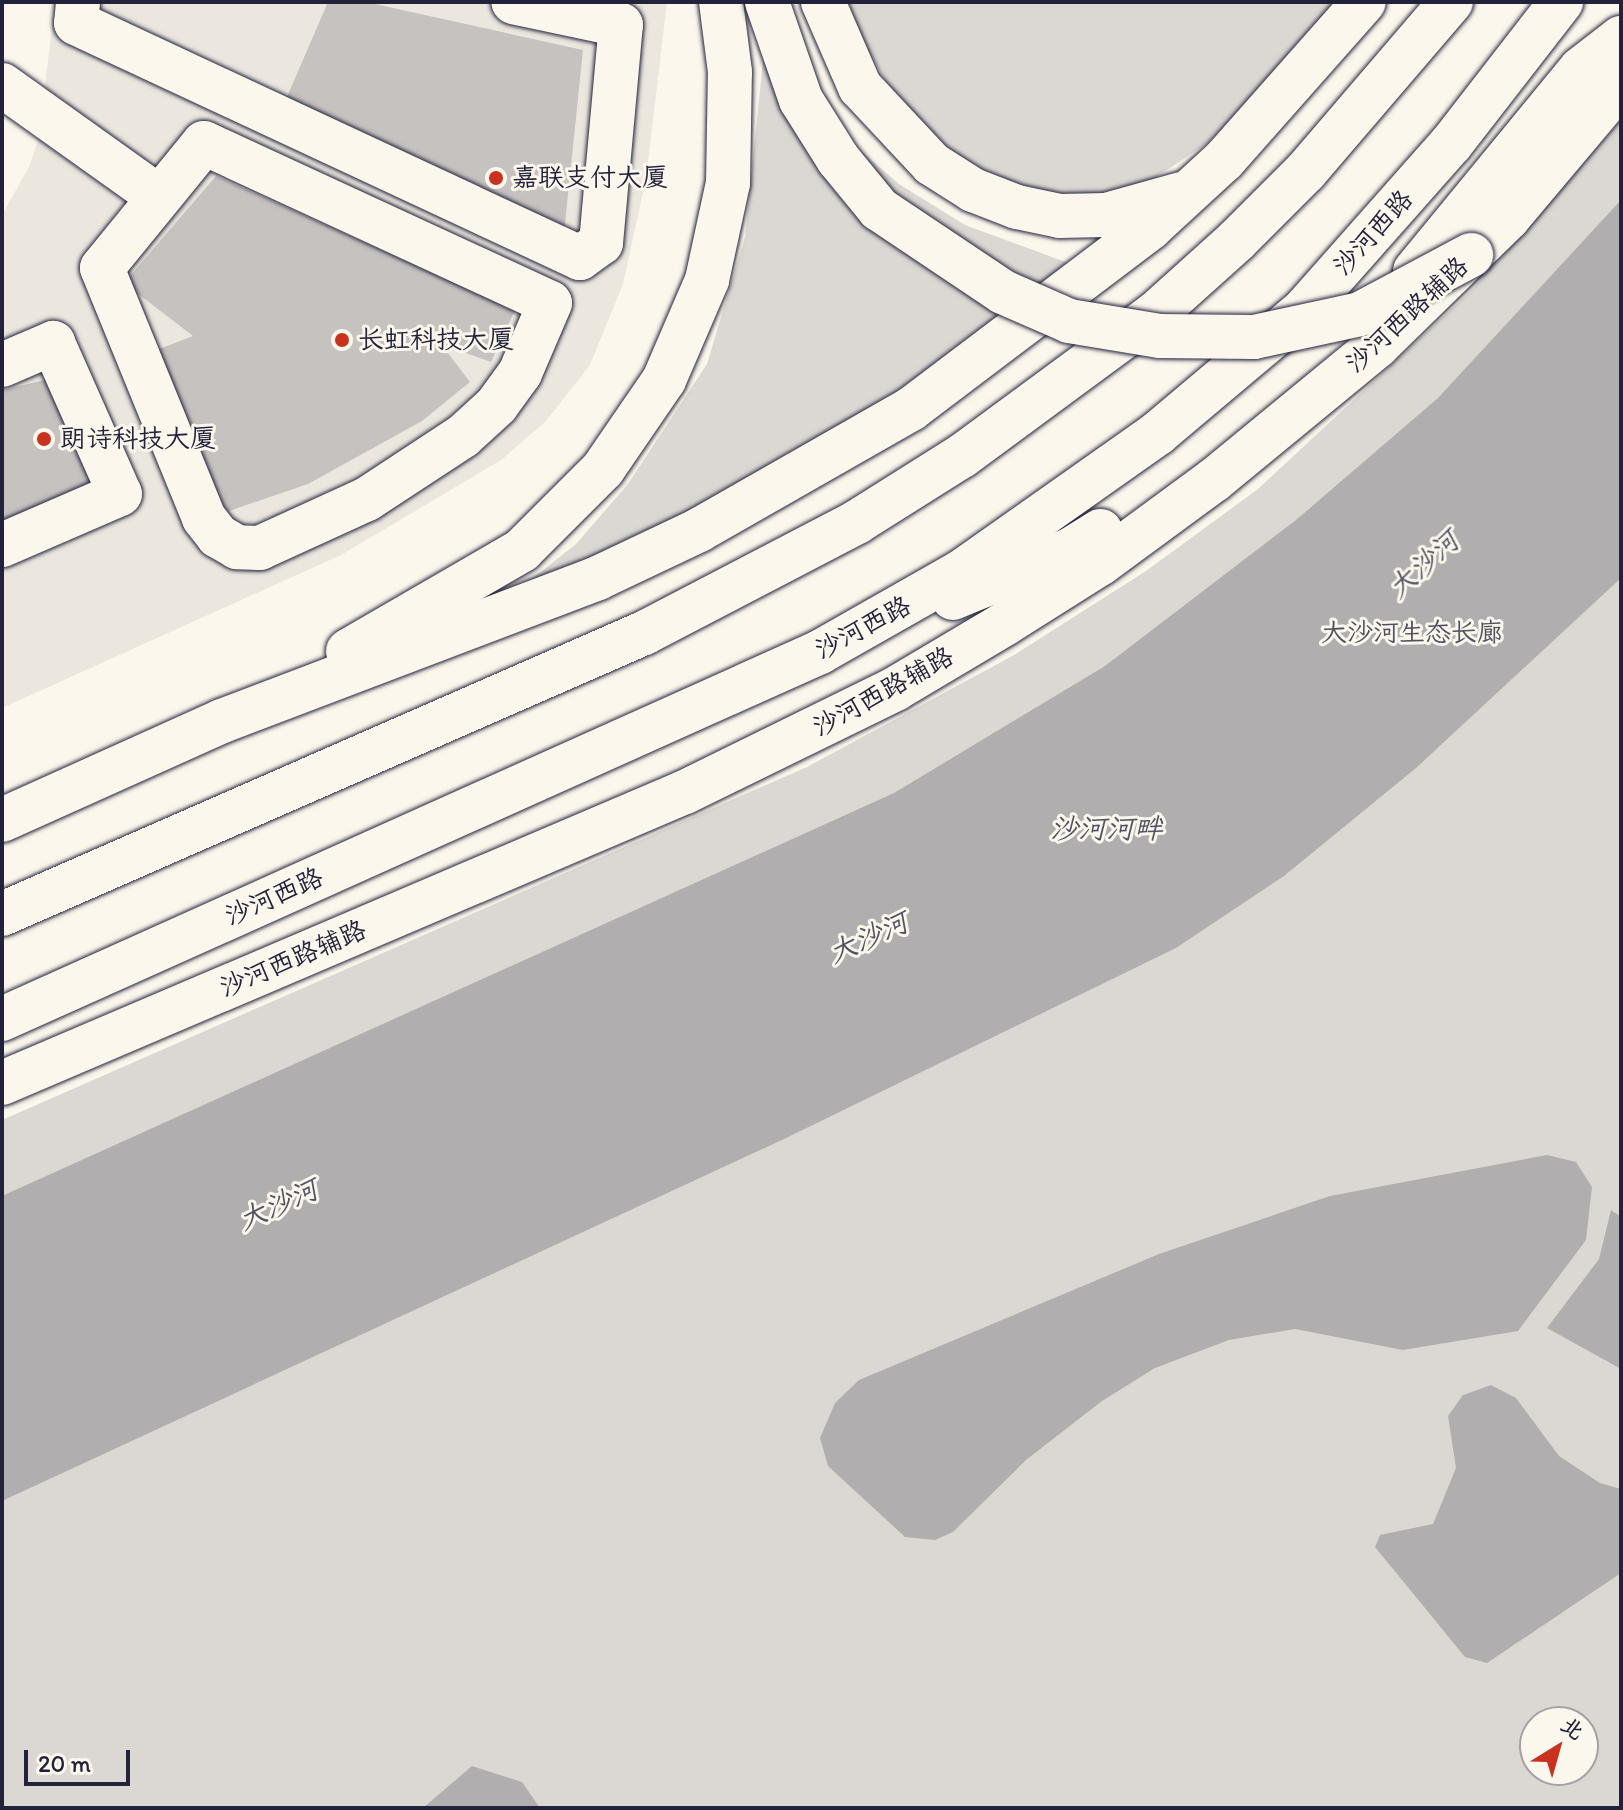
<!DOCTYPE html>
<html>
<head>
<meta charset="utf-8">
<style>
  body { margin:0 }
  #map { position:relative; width:1623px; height:1810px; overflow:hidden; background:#fbf7ec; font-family:Itim,"LXGW WenKai TC",sans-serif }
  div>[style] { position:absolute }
  .built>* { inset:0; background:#ebe7df }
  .green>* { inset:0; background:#dbd8d3 }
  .water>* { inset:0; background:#b1aeb0 }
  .building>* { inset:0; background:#c6c2c0 }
  .roads { filter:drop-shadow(0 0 2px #22223b) drop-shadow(0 0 2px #22223b) }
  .minor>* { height:44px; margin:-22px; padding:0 22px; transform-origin:22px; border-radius:22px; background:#fbf7ec }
  .major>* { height:44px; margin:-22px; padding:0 22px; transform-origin:22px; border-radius:22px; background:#fbf7ec }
  .bridges { filter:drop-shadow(0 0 2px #22223b) drop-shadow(0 0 2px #22223b) }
  .major-bridge>* { height:44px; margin:-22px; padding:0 22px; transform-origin:22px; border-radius:22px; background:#fbf7ec }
  .dots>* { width:22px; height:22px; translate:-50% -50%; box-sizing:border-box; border:4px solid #fbf7ec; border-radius:50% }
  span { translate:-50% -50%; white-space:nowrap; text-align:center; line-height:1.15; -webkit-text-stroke:6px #fbf7ec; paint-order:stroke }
  .poi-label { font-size:26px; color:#22223b }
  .left { translate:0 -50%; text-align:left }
  .street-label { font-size:26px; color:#22223b }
  .park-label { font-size:26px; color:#505061 }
  .water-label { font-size:28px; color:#545364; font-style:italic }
  .frame { position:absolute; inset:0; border:4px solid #22223b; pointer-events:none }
  .north { position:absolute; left:1519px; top:1706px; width:80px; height:80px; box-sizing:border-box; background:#fbf7ec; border:2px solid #a4a2a5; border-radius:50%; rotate:37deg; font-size:22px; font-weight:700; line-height:32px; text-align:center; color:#22223b }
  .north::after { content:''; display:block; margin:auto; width:28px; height:36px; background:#c8321e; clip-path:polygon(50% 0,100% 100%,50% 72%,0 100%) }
  .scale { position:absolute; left:24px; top:1750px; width:106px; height:36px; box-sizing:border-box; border:4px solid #22223b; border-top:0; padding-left:10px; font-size:24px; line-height:28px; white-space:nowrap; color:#22223b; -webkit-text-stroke:6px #fbf7ec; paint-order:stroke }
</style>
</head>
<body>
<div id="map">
  <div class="built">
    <i style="clip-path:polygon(55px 2px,667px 2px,646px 179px,623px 284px,590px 365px,546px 421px,501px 460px,341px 555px,2px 708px,2px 215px,29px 167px,39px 137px)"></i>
  </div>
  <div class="green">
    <i style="clip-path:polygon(769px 2px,808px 80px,854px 145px,899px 184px,965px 225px,1082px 268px,839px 438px,489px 613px,576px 544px,628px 484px,707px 364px,745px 237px)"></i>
    <i style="clip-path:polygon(849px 2px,1335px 2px,1268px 88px,1206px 144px,1152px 180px,1103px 195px,1060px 197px,1013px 189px,974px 170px,938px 140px,893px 95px,857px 30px)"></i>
    <i style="clip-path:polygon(evenodd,1621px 120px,1621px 1808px,2px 1808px,2px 1120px,807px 767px,1014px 655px,1146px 571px,1258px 489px,1472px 290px,1621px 120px,1535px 1722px,1583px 1722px,1583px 1770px,1535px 1770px,1535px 1722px)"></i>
  </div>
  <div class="water">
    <i style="clip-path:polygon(1621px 200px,1621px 578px,1416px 768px,1284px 876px,1176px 948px,784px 1139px,2px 1501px,2px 1196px,894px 793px,1105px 666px,1296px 520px,1438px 398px)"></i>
    <i style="clip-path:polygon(1547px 1155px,1576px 1162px,1592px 1187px,1586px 1240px,1518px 1331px,1403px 1350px,1295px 1329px,1229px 1340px,1155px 1368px,1102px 1401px,1026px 1460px,953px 1532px,935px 1540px,905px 1537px,828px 1466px,820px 1438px,835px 1403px,859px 1380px,1159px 1254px,1330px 1196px)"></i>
    <i style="clip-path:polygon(1611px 1210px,1621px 1217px,1621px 1369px,1547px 1328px,1599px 1259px)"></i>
    <i style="clip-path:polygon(1491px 1385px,1516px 1398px,1559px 1456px,1600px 1483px,1621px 1489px,1621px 1573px,1487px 1663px,1465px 1657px,1375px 1547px,1380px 1535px,1433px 1524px,1456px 1468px,1448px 1416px,1463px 1395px)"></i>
    <i style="clip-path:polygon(472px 1766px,522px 1782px,540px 1808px,423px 1808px)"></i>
  </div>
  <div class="building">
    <i style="clip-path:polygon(328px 2px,366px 2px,583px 50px,563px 243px,280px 113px)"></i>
    <i style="clip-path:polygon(216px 176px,515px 310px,491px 362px,441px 344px,470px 382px,422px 421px,308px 484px,226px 512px,154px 351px,193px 336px,124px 283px)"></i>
    <i style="clip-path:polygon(58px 377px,109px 488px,2px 536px,2px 390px)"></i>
  </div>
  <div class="roads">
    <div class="minor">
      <i style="left:78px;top:2px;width:21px;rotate:95deg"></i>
      <i style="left:76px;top:23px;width:556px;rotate:25deg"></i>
      <i style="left:580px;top:258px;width:26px;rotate:-36deg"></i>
      <i style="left:601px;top:243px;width:219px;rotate:-84.8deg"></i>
      <i style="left:621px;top:25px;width:110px;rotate:-168deg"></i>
      <i style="left:2px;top:85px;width:193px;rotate:35.5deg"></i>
      <i style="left:204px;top:143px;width:381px;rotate:24.8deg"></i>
      <i style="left:550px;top:303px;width:76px;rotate:113.2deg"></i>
      <i style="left:520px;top:373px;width:39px;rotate:126deg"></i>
      <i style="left:497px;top:405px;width:46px;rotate:137.6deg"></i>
      <i style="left:463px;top:436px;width:115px;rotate:146.7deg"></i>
      <i style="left:367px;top:499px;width:118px;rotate:155.4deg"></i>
      <i style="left:260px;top:548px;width:23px;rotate:-178deg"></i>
      <i style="left:237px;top:547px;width:22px;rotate:-150deg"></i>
      <i style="left:218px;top:536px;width:23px;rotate:-128deg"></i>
      <i style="left:204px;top:518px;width:270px;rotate:-112.2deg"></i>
      <i style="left:102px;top:268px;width:161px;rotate:-50.8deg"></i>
      <i style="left:2px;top:365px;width:56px;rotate:-23.3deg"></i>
      <i style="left:53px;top:343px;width:165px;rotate:66.1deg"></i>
      <i style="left:120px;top:494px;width:129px;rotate:156.6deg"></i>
    </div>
    <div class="major">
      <i style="left:823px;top:2px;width:93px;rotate:66.5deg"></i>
      <i style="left:860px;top:87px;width:105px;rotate:46.9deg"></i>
      <i style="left:932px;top:164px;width:49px;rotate:32.4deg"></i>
      <i style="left:973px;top:190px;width:47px;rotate:21.1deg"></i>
      <i style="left:1017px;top:207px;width:44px;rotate:11.8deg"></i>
      <i style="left:1060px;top:216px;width:46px;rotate:-1.2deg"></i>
      <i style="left:1106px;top:215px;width:78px;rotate:-15.6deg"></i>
      <i style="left:1415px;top:271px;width:261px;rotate:-50.6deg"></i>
      <i style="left:1581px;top:69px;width:51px;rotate:-37.8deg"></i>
      <i style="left:953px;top:598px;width:126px;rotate:-22.3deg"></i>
      <i style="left:1070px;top:550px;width:36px;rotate:-32deg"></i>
      <i style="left:348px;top:651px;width:201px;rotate:-30.1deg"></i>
      <i style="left:522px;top:550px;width:115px;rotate:-45deg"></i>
      <i style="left:603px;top:469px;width:108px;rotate:-55.6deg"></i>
      <i style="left:664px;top:380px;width:109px;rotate:-66.7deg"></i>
      <i style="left:707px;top:280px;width:99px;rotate:-77.8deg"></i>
      <i style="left:728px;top:183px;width:111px;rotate:-89deg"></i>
      <i style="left:730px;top:72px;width:71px;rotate:-97.3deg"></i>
      <i style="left:2px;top:820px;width:241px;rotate:-24.2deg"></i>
      <i style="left:222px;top:721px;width:402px;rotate:-20.8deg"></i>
      <i style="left:598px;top:578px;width:112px;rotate:-25.4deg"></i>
      <i style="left:699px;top:530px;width:244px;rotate:-29.7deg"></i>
      <i style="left:911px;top:409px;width:300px;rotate:-37.1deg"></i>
      <i style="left:1150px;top:228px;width:100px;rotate:-42.6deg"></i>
      <i style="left:1224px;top:160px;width:211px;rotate:-48.5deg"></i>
      <i style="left:2px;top:914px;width:701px;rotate:-23.64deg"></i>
      <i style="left:644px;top:633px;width:240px;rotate:-27.5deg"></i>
      <i style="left:857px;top:522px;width:124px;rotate:-32.2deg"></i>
      <i style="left:962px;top:456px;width:241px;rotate:-36.4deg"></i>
      <i style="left:1156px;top:313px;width:109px;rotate:-42deg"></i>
      <i style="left:1237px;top:240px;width:98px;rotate:-45deg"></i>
      <i style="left:1306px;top:171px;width:223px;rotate:-49.4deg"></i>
      <i style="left:2px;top:1019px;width:897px;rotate:-24.16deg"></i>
      <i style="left:820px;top:652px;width:162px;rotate:-29.6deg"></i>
      <i style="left:961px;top:572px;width:241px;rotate:-35.2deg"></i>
      <i style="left:1158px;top:433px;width:189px;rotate:-40.1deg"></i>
      <i style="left:1303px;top:311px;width:223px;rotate:-48.5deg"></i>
      <i style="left:1451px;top:144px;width:180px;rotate:-52.2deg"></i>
      <i style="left:2px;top:1083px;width:742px;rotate:-23.08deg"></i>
      <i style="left:685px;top:792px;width:234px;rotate:-26.1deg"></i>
      <i style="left:895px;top:689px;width:129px;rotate:-30.7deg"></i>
      <i style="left:1006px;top:623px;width:112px;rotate:-32.3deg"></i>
      <i style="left:1101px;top:563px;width:140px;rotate:-36.3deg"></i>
      <i style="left:1214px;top:480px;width:211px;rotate:-39.4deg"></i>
      <i style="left:1377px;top:346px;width:183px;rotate:-44.3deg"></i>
      <i style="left:1508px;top:218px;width:175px;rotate:-49.9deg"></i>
    </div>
  </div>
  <div class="bridges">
    <div class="major-bridge">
      <i style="left:767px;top:2px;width:104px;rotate:70.9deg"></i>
      <i style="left:801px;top:100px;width:70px;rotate:57.9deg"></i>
      <i style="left:838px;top:159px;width:65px;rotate:50.6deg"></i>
      <i style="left:879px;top:209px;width:149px;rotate:33.8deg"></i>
      <i style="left:1003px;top:292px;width:72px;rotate:23.7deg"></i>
      <i style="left:1069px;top:321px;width:92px;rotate:9.4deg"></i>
      <i style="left:1160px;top:336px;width:94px;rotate:0.6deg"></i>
      <i style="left:1254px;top:337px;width:108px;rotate:-12.2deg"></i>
      <i style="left:1360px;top:314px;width:126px;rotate:-28deg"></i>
    </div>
  </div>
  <div class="dots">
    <i style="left:496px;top:178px;background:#c8321e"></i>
    <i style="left:342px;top:340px;background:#c8321e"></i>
    <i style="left:44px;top:439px;background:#c8321e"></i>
  </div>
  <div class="poi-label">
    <span class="left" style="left:512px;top:178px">嘉联支付大厦</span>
    <span class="left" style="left:358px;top:340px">长虹科技大厦</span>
    <span class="left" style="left:60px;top:439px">朗诗科技大厦</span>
  </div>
  <div class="street-label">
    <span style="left:1373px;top:233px;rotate:-48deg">沙河西路</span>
    <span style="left:1407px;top:315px;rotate:-43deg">沙河西路辅路</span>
    <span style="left:863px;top:628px;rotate:-28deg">沙河西路</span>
    <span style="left:883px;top:692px;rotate:-29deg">沙河西路辅路</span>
    <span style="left:274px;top:897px;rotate:-24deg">沙河西路</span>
    <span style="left:293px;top:959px;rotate:-23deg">沙河西路辅路</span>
  </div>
  <div class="park-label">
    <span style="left:1412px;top:633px">大沙河生态长廊</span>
  </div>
  <div class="water-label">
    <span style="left:1423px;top:564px;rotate:-42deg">大沙河</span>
    <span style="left:1106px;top:828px">沙河河畔</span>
    <span style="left:868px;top:937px;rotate:-24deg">大沙河</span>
    <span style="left:278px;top:1204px;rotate:-24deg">大沙河</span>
  </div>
  <div class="frame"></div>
  <div class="north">北</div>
  <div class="scale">20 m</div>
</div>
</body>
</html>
